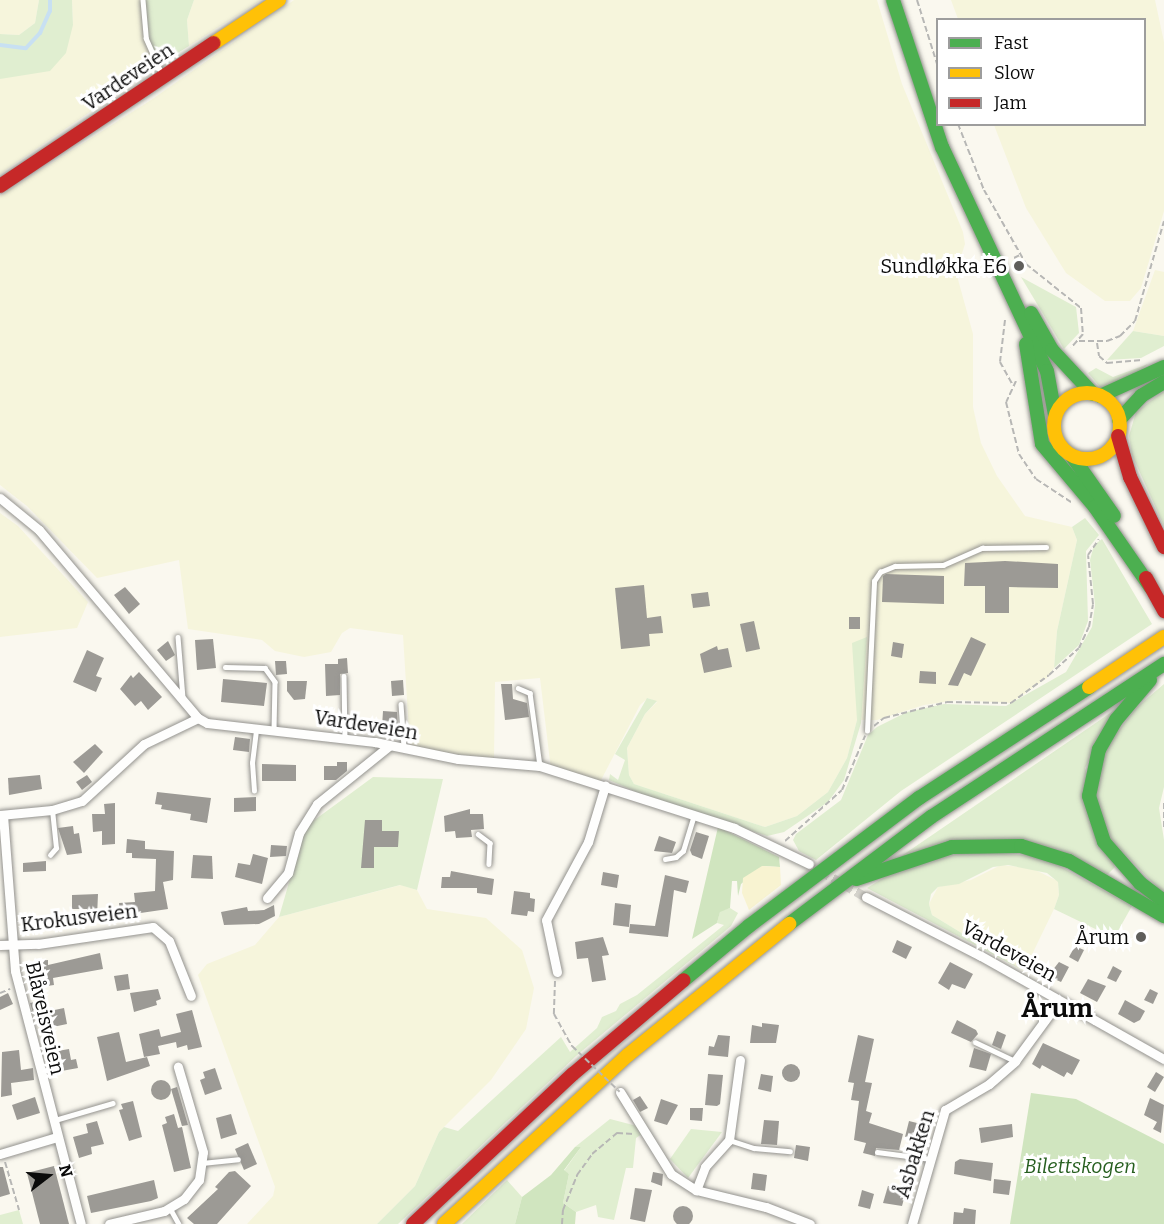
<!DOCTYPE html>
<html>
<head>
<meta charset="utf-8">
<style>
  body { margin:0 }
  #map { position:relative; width:1164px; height:1224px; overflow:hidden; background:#faf8ef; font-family:Bitter,serif }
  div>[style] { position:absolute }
  .farmland>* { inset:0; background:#f6f5dc }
  .green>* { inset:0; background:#e0eed0 }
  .forest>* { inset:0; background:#d0e5bf }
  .sand>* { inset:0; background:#f8f3d1 }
  .stream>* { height:4px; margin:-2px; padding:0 2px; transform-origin:2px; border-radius:2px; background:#c8e0f2 }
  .building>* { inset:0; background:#9c9a95 }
  .round { border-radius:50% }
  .street-tunnel>* { height:9px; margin-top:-4.5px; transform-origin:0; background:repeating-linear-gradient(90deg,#d6d4cd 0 9px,transparent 0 13.5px) }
  .path>* { height:2px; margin-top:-1px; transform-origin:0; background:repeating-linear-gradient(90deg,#b7b7b5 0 6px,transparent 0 9px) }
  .roads { filter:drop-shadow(0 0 2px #93928e) drop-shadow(0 0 2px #93928e) }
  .lane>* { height:4.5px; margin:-2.25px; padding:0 2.25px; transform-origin:2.25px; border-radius:2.25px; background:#fefefd }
  .street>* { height:9px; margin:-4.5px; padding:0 4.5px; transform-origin:4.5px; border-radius:4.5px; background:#fefefd }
  .fast>* { height:14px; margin:-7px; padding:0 7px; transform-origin:7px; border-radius:7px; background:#4caf50 }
  .slow>* { height:14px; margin:-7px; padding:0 7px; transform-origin:7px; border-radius:7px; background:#ffc107 }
  .slow>.ring { margin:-7px; padding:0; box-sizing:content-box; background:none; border:14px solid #ffc107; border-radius:50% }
  .jam>* { height:14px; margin:-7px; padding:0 7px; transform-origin:7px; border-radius:7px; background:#c62828 }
  .path-bridge>* { height:2px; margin-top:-1px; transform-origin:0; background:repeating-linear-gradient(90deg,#b7b7b5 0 6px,transparent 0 9px) }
  .dots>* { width:16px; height:16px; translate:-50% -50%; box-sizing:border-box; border:3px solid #fff; border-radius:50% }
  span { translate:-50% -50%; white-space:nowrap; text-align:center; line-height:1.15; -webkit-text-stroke:6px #fff; paint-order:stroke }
  .street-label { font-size:20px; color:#0b0b0b }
  .poi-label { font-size:20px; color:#0b0b0b }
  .right { translate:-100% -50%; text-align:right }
  .park-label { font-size:20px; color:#275f20; font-style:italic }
  .district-label { font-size:26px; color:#0b0b0b; font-weight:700 }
  .legend { position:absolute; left:936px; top:18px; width:210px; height:108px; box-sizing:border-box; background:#fff; border:2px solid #9d9d9d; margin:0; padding:8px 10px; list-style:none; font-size:18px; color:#0b0b0b }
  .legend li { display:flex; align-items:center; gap:12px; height:30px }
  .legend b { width:30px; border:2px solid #9d9d9d }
  .north { position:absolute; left:18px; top:1146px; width:60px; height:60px; -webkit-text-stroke:4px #fff; paint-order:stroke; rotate:74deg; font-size:16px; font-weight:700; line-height:24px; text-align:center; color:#0b0b0b }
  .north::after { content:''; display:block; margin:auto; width:21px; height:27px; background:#0b0b0b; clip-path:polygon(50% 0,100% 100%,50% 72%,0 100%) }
</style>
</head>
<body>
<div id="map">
  <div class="farmland">
    <i style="clip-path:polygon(0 0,39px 0,35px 23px,19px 35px,0 34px)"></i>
    <i style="clip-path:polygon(72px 0,143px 0,158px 65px,0 174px,0 79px,73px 25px)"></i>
    <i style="clip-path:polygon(194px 0,261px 0,189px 46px,187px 20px)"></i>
    <i style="clip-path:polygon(294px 0,877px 0,902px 84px,963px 232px,965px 244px,956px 272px,973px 334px,973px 407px,981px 443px,997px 476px,1025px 516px,1072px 527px,1077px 540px,1057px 631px,1054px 668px,1047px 678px,1011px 703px,957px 700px,924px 705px,877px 720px,857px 720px,847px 758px,828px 792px,797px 816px,765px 827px,634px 784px,629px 775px,627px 748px,645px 714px,657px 702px,648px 698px,640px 705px,599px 784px,551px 770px,540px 678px,495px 682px,494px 759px,410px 748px,403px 635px,350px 628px,342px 633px,331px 652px,304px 657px,275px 651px,262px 640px,188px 629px,179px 560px,97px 578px,27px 506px,0 485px,0 196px,151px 100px)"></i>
    <i style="clip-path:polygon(951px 0,1155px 0,1164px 42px,1164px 211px,1141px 288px,1130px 301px,1105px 301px,1066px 273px,1026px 208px,994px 125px,1144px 124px,1144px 20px,958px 19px)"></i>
    <i style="clip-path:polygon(1155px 270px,1164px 272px,1164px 336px,1133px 331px)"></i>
    <i style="clip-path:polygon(0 513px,18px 526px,88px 602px,77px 628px,0 637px)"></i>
    <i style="clip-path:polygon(1001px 865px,1031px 868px,1058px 881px,1059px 895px,1054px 909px,1024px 971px,932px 915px,929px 904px,938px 887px,971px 880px)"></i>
    <i style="clip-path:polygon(401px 885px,417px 890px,427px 909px,486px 918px,522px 950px,534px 988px,526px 1029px,491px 1080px,439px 1132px,415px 1186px,377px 1224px,247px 1224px,273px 1196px,275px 1187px,198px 975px,207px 964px,255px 945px,279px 917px)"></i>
  </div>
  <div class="green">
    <i style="clip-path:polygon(39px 0,72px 0,73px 25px,66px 53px,50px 71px,0 79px,0 34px,19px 35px,35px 23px)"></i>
    <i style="clip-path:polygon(143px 0,194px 0,187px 20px,189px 46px,158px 65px,146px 38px)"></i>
    <i style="clip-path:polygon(1021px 277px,1076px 307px,1079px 333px,1064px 349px)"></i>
    <i style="clip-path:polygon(1133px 331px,1164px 336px,1164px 346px,1141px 358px,1107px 360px)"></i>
    <i style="clip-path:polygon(1148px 364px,1135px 376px,1101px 388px,1088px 373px,1096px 368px,1113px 377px)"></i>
    <i style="clip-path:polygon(1164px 391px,1164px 526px,1132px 455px,1129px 436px,1136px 412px)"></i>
    <i style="clip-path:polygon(1085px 518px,1099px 535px,1086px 551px,1088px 621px,1079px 645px,1054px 668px,1057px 631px,1077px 540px,1072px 527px)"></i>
    <i style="clip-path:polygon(1102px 539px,1152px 624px,901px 791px,816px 860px,799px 851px,793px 840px,796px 834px,841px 800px,868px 735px,877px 727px,907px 712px,944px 704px,1006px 706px,1066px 672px,1092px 627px,1095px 605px,1090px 560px,1094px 545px)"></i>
    <i style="clip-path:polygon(867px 637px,861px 723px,844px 780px,828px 802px,784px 832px,767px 836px,648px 797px,609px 780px,610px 774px,618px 780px,625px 760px,615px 754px,647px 698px,657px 701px,645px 714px,627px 748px,629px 775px,634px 784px,765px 827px,797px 816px,828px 792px,847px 758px,857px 720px,852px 643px)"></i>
    <i style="clip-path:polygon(1164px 684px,1164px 787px,1159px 808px,1164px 840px,1164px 894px,1107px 836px,1096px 801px,1097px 777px,1109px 743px,1136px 708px)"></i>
    <i style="clip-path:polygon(1119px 707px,1085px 768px,1115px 867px,1105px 877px,1049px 847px,900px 857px)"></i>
    <i style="clip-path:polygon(373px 777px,443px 779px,417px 890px,400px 885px,279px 917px,305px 827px)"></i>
    <i style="clip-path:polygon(962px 852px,1041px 856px,1132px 906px,1114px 938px,1054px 909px,1059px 895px,1058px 882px,1047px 873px,1008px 865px,993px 867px,959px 884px,938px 887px,931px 894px,929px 904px,932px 915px,1024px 971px,867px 888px,893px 872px)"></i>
    <i style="clip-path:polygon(730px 908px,738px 913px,731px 926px,576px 1056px,398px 1224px,377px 1224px,415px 1186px,439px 1132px,444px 1127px,458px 1131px,561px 1037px,570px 1052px,597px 1028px,602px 1017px,616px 1011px,620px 1004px,637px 995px,724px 925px,717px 923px,720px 911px)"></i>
    <i style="clip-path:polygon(610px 1119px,637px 1126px,642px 1134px,636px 1138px,633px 1168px,626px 1168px,614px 1220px,598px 1217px,596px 1205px,576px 1212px,563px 1203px,569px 1174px,564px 1171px,581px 1147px,575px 1147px)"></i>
    <i style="clip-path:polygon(691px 1129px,722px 1132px,688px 1178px,670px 1159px)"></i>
    <i style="clip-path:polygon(507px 1180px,522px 1197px,515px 1224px,462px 1224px)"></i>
    <i style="clip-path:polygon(19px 1210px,23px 1224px,0 1224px,0 1215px)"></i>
  </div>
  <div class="forest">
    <i style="clip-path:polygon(718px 827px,779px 857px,780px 867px,763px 866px,741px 884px,738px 896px,737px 881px,732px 881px,730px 908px,720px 912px,717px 923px,692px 939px)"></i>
    <i style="clip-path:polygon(1031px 1093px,1076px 1099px,1164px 1144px,1164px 1224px,1010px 1224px)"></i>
    <i style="clip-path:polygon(575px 1147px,581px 1147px,564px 1170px,569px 1174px,563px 1203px,576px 1212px,575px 1224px,515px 1224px,522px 1197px,551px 1175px)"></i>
  </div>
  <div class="sand">
    <i style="clip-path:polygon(762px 866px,780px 867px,781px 885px,749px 910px,742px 893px,743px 878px)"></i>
  </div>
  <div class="stream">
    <i style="left:0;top:45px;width:26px;rotate:7deg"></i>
    <i style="left:26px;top:48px;width:21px;rotate:-47deg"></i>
    <i style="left:40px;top:33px;width:24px;rotate:-66deg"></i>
    <i style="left:50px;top:11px;width:11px;rotate:-90deg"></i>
  </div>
  <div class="building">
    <i style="clip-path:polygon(1005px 561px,1058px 564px,1058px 588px,1009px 587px,1009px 613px,985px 613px,985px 586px,964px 586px,965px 563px)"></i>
    <i style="clip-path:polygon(886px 574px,944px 576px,944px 604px,882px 602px,883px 576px)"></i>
    <i style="clip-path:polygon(644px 585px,647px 618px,661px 616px,663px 633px,649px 634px,650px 646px,621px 649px,615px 588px)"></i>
    <i style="clip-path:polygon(125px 587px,140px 604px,129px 614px,114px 595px)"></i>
    <i style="clip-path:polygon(708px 592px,710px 606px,693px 608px,691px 594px)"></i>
    <i style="clip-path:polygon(849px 617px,860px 617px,860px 629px,849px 629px)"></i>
    <i style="clip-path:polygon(754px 621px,760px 649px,746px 652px,740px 624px)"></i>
    <i style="clip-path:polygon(971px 637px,986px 644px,971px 676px,964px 673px,958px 686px,948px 685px)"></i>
    <i style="clip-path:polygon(213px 639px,216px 668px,197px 670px,195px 640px)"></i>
    <i style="clip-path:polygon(168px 641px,175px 655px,166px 661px,157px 650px)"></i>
    <i style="clip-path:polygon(893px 642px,904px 644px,902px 658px,891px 656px)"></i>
    <i style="clip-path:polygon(717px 646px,718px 650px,728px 648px,732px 667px,704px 673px,700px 654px)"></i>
    <i style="clip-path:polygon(87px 650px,104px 658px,96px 676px,102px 678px,96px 692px,73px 682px)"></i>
    <i style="clip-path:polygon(347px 658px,348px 673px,340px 674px,340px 695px,326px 696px,325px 664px,338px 664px,338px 659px)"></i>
    <i style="clip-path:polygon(275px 661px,286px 661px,287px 674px,276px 675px)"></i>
    <i style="clip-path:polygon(920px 671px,936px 672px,936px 684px,919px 683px)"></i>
    <i style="clip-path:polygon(139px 672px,162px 697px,148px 710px,141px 701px,135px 706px,120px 689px,131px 675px,133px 678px)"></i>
    <i style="clip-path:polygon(223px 679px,267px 683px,264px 706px,221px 702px)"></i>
    <i style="clip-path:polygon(403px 680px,404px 695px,392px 696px,391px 681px)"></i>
    <i style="clip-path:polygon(287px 681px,307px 681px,305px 699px,294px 700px,287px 691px)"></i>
    <i style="clip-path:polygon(501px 684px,512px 684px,513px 699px,527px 703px,529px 717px,505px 720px)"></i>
    <i style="clip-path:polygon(383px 711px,397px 712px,398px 729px,382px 728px)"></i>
    <i style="clip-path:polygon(235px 737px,250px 739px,249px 752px,233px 750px)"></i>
    <i style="clip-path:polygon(95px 744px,103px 752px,84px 773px,73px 762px)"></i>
    <i style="clip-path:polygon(337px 762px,347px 762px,347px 771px,336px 780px,324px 780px,324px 766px,337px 766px)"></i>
    <i style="clip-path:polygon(262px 764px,296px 765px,296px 781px,262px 781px)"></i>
    <i style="clip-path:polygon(40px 775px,42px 789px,9px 795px,8px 778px)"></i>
    <i style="clip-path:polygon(87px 775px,92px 782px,82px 790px,76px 782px)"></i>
    <i style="clip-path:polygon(157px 792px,211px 798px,207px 823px,190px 820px,191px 814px,161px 809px,162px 805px,155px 804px)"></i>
    <i style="clip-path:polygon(256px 797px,256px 811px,234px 812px,234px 798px)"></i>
    <i style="clip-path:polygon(115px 803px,115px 844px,102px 845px,102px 831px,93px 832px,92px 814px,105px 814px,104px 804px)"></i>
    <i style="clip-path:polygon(470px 809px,470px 814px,483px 814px,484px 829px,471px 830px,472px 837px,456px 838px,455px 831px,445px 832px,444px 816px)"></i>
    <i style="clip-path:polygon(365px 820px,382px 820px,382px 831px,399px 831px,398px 847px,374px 847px,374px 868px,361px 868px)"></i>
    <i style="clip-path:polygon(73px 826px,74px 834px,79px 833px,82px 853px,67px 855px,58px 828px)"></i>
    <i style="clip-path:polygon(696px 832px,709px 836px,702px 859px,692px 855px,690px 850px)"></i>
    <i style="clip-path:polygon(659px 836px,676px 842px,672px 853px,654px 851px)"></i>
    <i style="clip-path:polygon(127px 839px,145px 841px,145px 849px,174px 851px,173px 880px,163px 882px,168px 909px,120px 916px,119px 903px,135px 902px,134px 893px,155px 891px,156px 859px,132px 858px,132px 853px,126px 853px)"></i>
    <i style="clip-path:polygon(271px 845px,287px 846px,286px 856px,270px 857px)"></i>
    <i style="clip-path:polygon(253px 854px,268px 858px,262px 884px,235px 877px,238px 863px,250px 865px)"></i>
    <i style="clip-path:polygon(193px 855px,212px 856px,213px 879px,191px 878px)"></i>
    <i style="clip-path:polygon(46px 861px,46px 871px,23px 872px,23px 863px)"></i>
    <i style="clip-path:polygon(451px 871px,494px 879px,492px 895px,477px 893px,477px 888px,441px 888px,442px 877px,450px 877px)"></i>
    <i style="clip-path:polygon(603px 872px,619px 875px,617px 888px,601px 885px)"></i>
    <i style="clip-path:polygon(665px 875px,689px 881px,686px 893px,674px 890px,668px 937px,629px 933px,630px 924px,655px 926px)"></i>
    <i style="clip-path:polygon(514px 891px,530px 893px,530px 898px,535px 899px,534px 912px,528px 911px,527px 916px,511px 914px)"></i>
    <i style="clip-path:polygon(98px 894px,97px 917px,87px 917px,87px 909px,72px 909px,72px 895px)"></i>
    <i style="clip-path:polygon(615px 903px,631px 905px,629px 927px,613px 925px)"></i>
    <i style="clip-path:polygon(274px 905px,275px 916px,259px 924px,224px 925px,221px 912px,247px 907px,248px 911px,264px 910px)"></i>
    <i style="clip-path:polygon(603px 937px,609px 955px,602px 956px,606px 980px,592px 982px,588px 958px,577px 959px,575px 942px)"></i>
    <i style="clip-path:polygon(897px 940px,912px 947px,906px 959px,892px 952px)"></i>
    <i style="clip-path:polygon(1075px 946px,1084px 950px,1078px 962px,1069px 957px)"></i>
    <i style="clip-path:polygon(100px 953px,103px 969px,53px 978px,54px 985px,40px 987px,36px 982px,34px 961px,48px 960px,48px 965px)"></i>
    <i style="clip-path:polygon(950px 962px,973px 974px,965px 989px,952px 984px,949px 990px,938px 983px)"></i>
    <i style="clip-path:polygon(1059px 962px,1069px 967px,1061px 982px,1048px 976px)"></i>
    <i style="clip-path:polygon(1113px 966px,1122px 971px,1116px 982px,1107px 978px)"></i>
    <i style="clip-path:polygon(128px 974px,130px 989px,117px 991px,114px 976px)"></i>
    <i style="clip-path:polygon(1088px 979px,1106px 986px,1097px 1002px,1080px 993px)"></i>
    <i style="clip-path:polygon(158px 989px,161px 999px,156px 1001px,157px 1005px,134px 1012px,130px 993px)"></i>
    <i style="clip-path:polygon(1150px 989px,1158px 993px,1153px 1004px,1144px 1000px)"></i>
    <i style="clip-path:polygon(8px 993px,13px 1004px,0 1010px,0 997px)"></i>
    <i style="clip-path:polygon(1125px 1000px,1145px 1011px,1140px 1020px,1134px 1023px,1118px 1014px)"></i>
    <i style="clip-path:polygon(41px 1001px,44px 1014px,34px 1016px,30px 1003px)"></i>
    <i style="clip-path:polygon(64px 1008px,67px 1024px,48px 1028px,45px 1012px)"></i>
    <i style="clip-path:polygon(192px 1010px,202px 1047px,188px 1050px,187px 1045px,177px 1048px,176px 1042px,158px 1046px,160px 1054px,144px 1057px,139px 1034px,159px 1029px,161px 1037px,181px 1032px,176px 1014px)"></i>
    <i style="clip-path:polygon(957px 1020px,976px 1030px,978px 1034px,971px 1042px,951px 1033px)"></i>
    <i style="clip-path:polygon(762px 1023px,779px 1025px,776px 1043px,750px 1043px,752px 1025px,762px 1027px)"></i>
    <i style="clip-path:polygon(997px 1031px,1006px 1035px,1001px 1049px,992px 1045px)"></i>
    <i style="clip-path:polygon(119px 1032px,126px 1062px,147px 1057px,150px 1066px,107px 1081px,97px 1037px)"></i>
    <i style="clip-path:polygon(718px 1035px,730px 1036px,728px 1057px,708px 1055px,709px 1046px,714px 1047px)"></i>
    <i style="clip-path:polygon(858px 1035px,874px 1039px,865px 1082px,872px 1083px,866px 1111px,872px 1113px,869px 1123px,903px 1134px,899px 1150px,876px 1148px,875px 1156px,863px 1153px,866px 1143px,854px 1140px,859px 1101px,851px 1100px,854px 1083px,848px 1082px)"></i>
    <i style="clip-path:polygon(1043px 1043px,1080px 1060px,1072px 1075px,1067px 1072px,1064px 1077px,1042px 1065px,1040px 1069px,1032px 1064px)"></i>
    <i style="clip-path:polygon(974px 1048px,991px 1054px,986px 1071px,969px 1067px)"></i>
    <i style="clip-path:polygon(69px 1049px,71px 1060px,76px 1059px,78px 1068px,56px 1072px,52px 1052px)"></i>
    <i style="clip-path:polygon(19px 1050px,21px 1070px,33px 1068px,34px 1080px,11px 1083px,12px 1095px,1px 1097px,2px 1052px)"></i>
    <i class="round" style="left:782px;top:1064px;width:18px;height:18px"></i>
    <i style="clip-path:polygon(215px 1068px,222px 1089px,205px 1095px,200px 1080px,205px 1078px,203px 1072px)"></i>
    <i style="clip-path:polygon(1156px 1072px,1164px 1077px,1155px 1092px,1147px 1087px)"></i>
    <i style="clip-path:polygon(708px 1074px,723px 1075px,720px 1104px,717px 1106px,705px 1105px)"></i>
    <i style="clip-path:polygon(761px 1074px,773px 1076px,771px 1092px,758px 1089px)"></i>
    <i class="round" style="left:151px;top:1080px;width:20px;height:20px"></i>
    <i style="clip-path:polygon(177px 1087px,188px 1125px,182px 1126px,171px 1089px)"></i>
    <i style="clip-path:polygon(640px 1096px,648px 1108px,640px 1112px,633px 1100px)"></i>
    <i style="clip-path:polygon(35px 1097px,40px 1113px,17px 1120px,12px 1105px)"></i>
    <i style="clip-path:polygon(1150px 1098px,1164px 1105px,1161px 1133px,1153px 1129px,1157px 1122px,1144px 1115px)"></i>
    <i style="clip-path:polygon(661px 1099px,678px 1105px,667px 1125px,654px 1121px)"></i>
    <i style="clip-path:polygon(133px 1101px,142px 1137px,129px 1141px,119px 1110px,123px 1109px,121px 1104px)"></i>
    <i style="clip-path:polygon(690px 1108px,703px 1108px,702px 1121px,690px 1120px)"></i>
    <i style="clip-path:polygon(174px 1114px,178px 1128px,182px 1127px,191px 1168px,174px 1172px,162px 1125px,167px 1123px,165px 1117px)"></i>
    <i style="clip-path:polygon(231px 1114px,237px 1134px,221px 1139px,216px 1118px)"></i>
    <i style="clip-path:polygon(764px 1120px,779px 1121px,777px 1145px,761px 1144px)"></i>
    <i style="clip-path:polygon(97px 1121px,104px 1144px,91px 1147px,92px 1154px,79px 1158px,73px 1137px,88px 1133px,86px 1124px)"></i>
    <i style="clip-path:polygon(909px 1121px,921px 1124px,918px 1140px,905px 1137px)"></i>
    <i style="clip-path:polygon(1012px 1124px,1013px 1137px,981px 1143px,979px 1128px)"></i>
    <i style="clip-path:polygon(248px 1143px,257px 1164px,244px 1170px,235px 1149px)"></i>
    <i style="clip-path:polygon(796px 1145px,810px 1147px,808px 1161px,794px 1158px)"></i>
    <i style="clip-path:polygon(960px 1159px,993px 1163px,991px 1181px,954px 1174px,955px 1162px)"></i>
    <i style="clip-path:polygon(54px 1166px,60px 1189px,69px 1224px,40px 1224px,27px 1173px)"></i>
    <i style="clip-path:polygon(0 1167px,3px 1167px,10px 1194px,0 1197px)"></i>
    <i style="clip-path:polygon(235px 1171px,251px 1186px,217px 1224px,194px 1224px,187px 1218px,218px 1189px,215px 1187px,229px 1172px)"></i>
    <i style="clip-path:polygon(653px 1172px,663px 1174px,662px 1186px,651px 1182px)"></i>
    <i style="clip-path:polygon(753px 1173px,767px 1175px,765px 1191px,751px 1189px)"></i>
    <i style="clip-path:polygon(994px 1179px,1011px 1181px,1009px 1195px,993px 1193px)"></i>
    <i style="clip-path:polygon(154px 1180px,158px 1198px,151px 1201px,91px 1213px,87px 1196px)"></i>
    <i style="clip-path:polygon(888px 1186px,906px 1191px,902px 1206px,883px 1203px)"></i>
    <i style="clip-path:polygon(635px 1188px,652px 1190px,645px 1222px,630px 1219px)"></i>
    <i style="clip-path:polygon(862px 1190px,874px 1194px,870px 1209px,858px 1206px)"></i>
    <i class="round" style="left:673px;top:1206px;width:20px;height:20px"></i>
    <i style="clip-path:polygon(964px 1208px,976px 1210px,975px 1224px,953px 1224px,954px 1212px,963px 1213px)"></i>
  </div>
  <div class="street-tunnel">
    <i style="left:821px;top:871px;width:52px;rotate:30deg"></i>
  </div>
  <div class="path">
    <i style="left:917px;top:0;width:70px;rotate:72.6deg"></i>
    <i style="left:958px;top:124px;width:71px;rotate:68.5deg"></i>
    <i style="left:984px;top:190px;width:85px;rotate:60.4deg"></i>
    <i style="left:1026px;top:264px;width:70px;rotate:38.7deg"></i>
    <i style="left:1081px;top:308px;width:26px;rotate:86deg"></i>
    <i style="left:1083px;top:334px;width:18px;rotate:131deg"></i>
    <i style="left:1014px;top:258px;width:7px;rotate:-27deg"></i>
    <i style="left:1005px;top:320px;width:42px;rotate:96.8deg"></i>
    <i style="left:1000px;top:362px;width:26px;rotate:61deg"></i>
    <i style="left:1079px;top:341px;width:28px"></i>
    <i style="left:1107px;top:341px;width:14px;rotate:-21deg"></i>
    <i style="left:1120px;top:336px;width:21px;rotate:-45deg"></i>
    <i style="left:1135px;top:321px;width:104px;rotate:-73.8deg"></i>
    <i style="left:1097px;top:343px;width:13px;rotate:81deg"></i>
    <i style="left:1099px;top:356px;width:11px;rotate:41deg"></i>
    <i style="left:1107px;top:363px;width:35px;rotate:-5deg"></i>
    <i style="left:1016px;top:381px;width:23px;rotate:115deg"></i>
    <i style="left:1006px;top:402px;width:54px;rotate:76deg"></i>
    <i style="left:1019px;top:454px;width:30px;rotate:56deg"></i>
    <i style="left:1036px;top:479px;width:42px;rotate:33.3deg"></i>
    <i style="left:874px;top:726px;width:13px;rotate:-39deg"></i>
    <i style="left:884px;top:718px;width:65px;rotate:-14.3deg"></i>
    <i style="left:947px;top:702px;width:64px;rotate:0.9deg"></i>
    <i style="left:1011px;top:703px;width:47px;rotate:-36.4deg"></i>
    <i style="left:1049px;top:675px;width:40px;rotate:-42deg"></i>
    <i style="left:1079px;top:648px;width:23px;rotate:-65deg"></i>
    <i style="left:1089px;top:627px;width:23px;rotate:-80deg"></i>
    <i style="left:1093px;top:604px;width:49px;rotate:-95.8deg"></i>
    <i style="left:1088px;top:555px;width:19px;rotate:-55deg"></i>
    <i style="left:1164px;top:803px;width:24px;rotate:90deg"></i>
    <i style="left:785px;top:841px;width:76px;rotate:-41.8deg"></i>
    <i style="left:842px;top:790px;width:59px;rotate:-66.9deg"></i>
    <i style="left:555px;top:981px;width:33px;rotate:92deg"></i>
    <i style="left:554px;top:1014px;width:37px;rotate:61deg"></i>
    <i style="left:0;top:993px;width:11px;rotate:-22deg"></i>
    <i style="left:5px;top:1162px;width:50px;rotate:73.7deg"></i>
    <i style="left:562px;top:1224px;width:14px;rotate:-86deg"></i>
    <i style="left:563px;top:1210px;width:38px;rotate:-68deg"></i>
    <i style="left:577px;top:1175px;width:26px;rotate:-54deg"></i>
    <i style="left:592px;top:1154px;width:33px;rotate:-40deg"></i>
    <i style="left:617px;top:1133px;width:17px;rotate:3deg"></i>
  </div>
  <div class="roads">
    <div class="lane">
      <i style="left:143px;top:0;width:38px;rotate:85deg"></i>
      <i style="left:146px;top:38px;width:39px;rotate:66deg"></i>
      <i style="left:178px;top:637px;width:61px;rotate:85.3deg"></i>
      <i style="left:225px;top:667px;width:40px;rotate:1.4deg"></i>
      <i style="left:265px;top:668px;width:17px;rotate:54deg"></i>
      <i style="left:275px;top:682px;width:48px;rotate:91.2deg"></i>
      <i style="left:344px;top:676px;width:63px;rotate:89.1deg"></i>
      <i style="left:518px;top:688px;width:13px;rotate:23deg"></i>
      <i style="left:530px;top:693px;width:74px;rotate:82.2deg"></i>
      <i style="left:401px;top:704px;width:43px;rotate:86deg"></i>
      <i style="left:867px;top:731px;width:150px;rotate:-87.3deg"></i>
      <i style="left:874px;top:581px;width:11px;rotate:-56deg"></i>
      <i style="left:880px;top:572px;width:16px;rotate:-22deg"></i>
      <i style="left:895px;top:566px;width:48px;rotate:-1.2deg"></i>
      <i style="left:943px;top:565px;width:43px;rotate:-23.6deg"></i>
      <i style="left:982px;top:548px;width:64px;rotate:-0.9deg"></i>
      <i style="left:254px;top:791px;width:28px;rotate:-94deg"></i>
      <i style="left:252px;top:763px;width:32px;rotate:-83deg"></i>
      <i style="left:478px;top:834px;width:15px;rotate:37deg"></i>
      <i style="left:490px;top:843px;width:21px;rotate:93deg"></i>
      <i style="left:50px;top:855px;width:9px;rotate:-49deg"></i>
      <i style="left:56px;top:848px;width:38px;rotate:-96deg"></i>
      <i style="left:665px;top:859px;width:11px;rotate:-10deg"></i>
      <i style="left:676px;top:857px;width:9px;rotate:-41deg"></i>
      <i style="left:683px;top:851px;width:38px;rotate:-73deg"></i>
      <i style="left:975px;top:1042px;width:44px;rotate:25.4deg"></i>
      <i style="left:55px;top:1120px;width:60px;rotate:-16.3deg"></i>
      <i style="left:729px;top:1140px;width:26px;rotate:18deg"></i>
      <i style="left:754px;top:1148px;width:36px;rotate:5deg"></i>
      <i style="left:877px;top:1152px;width:54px;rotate:7.4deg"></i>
      <i style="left:202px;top:1163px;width:36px;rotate:-6deg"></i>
      <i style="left:170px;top:1208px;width:18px;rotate:61deg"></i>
    </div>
    <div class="street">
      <i style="left:0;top:498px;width:50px;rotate:39.4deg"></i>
      <i style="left:39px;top:530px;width:246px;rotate:49.8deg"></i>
      <i style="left:198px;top:718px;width:10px;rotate:29deg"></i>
      <i style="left:207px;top:723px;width:169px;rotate:6.5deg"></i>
      <i style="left:375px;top:742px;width:85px;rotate:11.6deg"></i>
      <i style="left:458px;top:759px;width:82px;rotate:4.9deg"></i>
      <i style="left:540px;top:766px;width:204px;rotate:17.7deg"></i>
      <i style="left:734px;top:828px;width:83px;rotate:25.6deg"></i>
      <i style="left:0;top:815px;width:52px;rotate:-5.5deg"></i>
      <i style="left:52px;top:810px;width:31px;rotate:-17deg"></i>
      <i style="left:82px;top:801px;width:84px;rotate:-42.6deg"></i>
      <i style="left:144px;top:744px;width:60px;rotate:-25.7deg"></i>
      <i style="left:3px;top:815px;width:156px;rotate:85.6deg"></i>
      <i style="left:15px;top:971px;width:261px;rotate:75.4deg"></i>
      <i style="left:866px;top:897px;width:129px;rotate:27.2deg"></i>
      <i style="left:981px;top:956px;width:210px;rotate:29.4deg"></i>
      <i style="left:267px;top:898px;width:33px;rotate:-50deg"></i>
      <i style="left:288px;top:873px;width:41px;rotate:-74.6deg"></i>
      <i style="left:299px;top:833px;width:34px;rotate:-58deg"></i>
      <i style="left:317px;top:804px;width:92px;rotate:-38.9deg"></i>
      <i style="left:0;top:945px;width:38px;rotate:-2deg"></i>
      <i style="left:38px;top:944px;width:116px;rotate:-8.4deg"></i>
      <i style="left:153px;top:927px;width:21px;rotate:41deg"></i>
      <i style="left:169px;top:941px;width:59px;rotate:68.2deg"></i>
      <i style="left:557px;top:972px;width:53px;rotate:-101.9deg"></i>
      <i style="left:546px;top:920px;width:89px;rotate:-61.7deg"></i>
      <i style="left:588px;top:842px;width:59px;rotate:-73.1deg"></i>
      <i style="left:740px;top:1060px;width:81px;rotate:97.8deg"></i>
      <i style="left:729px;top:1140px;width:36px;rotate:132deg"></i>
      <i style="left:705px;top:1167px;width:25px;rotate:111deg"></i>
      <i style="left:696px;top:1190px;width:72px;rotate:13.7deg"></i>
      <i style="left:766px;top:1207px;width:47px;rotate:21.1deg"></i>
      <i style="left:620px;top:1092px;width:97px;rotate:58.1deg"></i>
      <i style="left:671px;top:1174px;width:30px;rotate:33deg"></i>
      <i style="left:0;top:1154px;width:59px;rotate:-16.6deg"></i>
      <i style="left:109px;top:1224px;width:57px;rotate:-13.3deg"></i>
      <i style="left:164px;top:1211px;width:23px;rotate:-31deg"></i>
      <i style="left:184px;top:1199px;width:24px;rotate:-52deg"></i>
      <i style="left:199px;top:1180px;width:28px;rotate:-82deg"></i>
      <i style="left:203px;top:1152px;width:89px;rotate:-106.4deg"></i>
      <i style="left:912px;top:1224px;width:119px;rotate:-73.9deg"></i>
      <i style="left:945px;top:1110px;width:51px;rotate:-30.6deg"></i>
      <i style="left:989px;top:1084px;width:35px;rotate:-41deg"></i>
      <i style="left:1015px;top:1061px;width:74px;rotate:-53.7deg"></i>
    </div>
    <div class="fast">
      <i style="left:893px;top:0;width:155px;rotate:71.6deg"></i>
      <i style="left:942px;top:147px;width:247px;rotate:64.9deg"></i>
      <i style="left:1047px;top:371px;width:45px;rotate:79.7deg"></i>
      <i style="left:1031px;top:313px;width:43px;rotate:60.4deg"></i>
      <i style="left:1052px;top:350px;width:60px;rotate:47deg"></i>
      <i style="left:1026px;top:344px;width:101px;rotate:80.9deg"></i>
      <i style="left:1042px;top:444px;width:82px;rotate:49.9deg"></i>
      <i style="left:1095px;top:507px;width:98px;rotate:55.3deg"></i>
      <i style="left:1100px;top:396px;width:70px;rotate:-24.4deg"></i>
      <i style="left:1119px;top:420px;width:33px;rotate:-47deg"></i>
      <i style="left:1141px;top:396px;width:27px;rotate:-31deg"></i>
      <i style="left:1072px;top:456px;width:73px;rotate:55deg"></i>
      <i style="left:1150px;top:680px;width:52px;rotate:130.4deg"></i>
      <i style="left:1116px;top:720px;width:34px;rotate:120deg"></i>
      <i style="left:1099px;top:749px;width:48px;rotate:102deg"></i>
      <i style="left:1089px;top:796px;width:48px;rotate:71.9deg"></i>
      <i style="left:1104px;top:842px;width:55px;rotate:48.7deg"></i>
      <i style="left:1140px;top:883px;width:30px;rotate:37deg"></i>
      <i style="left:856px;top:879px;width:101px;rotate:-18.4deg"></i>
      <i style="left:952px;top:847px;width:69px;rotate:-0.8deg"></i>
      <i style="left:1021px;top:846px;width:50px;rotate:17.4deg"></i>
      <i style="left:1069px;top:861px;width:110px;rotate:30.1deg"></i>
      <i style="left:789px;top:924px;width:178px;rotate:-37deg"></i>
      <i style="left:931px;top:817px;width:279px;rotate:-33.3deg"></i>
      <i style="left:684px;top:980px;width:85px;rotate:-39.7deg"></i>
      <i style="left:749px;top:926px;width:213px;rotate:-37deg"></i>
      <i style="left:919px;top:798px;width:203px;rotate:-33.1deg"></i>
    </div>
    <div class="slow">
      <i style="left:214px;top:43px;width:78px;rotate:-33.5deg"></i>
      <i class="ring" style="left:1054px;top:393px;width:52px;height:52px"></i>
      <i style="left:1089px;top:687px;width:90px;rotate:-33.7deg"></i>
      <i style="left:444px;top:1224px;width:250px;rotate:-42.6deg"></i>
      <i style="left:628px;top:1055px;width:208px;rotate:-39.1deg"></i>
    </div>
    <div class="jam">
      <i style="left:0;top:186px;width:257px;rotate:-33.8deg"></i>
      <i style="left:1118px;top:436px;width:43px;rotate:73.7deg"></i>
      <i style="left:1130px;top:477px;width:78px;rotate:64.1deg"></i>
      <i style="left:1146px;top:578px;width:38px;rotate:61deg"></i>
      <i style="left:413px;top:1224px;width:219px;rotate:-43.2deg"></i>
      <i style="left:573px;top:1074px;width:145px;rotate:-40.3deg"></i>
    </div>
  </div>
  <div class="path-bridge">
    <i style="left:572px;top:1046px;width:66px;rotate:43.8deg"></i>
  </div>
  <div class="dots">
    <i style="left:1019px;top:266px;background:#5f5e5b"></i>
    <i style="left:1141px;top:937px;background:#5f5e5b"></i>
  </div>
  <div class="street-label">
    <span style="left:128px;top:77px;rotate:-34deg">Vardeveien</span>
    <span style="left:366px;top:725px;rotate:9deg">Vardeveien</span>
    <span style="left:79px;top:918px;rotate:-7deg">Krokusveien</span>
    <span style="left:1009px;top:951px;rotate:29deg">Vardeveien</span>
    <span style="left:45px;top:1018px;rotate:77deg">Blåveisveien</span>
    <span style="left:915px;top:1154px;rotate:-73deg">Åsbakken</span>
  </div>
  <div class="poi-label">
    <span class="right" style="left:1007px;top:266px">Sundløkka E6</span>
    <span class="right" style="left:1129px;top:937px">Årum</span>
  </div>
  <div class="park-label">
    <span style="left:1080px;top:1166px">Bilettskogen</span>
  </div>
  <div class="district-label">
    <span style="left:1057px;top:1009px">Årum</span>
  </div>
  <ul class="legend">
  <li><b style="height:8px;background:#4caf50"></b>Fast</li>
  <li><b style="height:8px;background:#ffc107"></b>Slow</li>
  <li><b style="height:8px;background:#c62828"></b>Jam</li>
  </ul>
  <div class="north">N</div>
</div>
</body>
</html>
